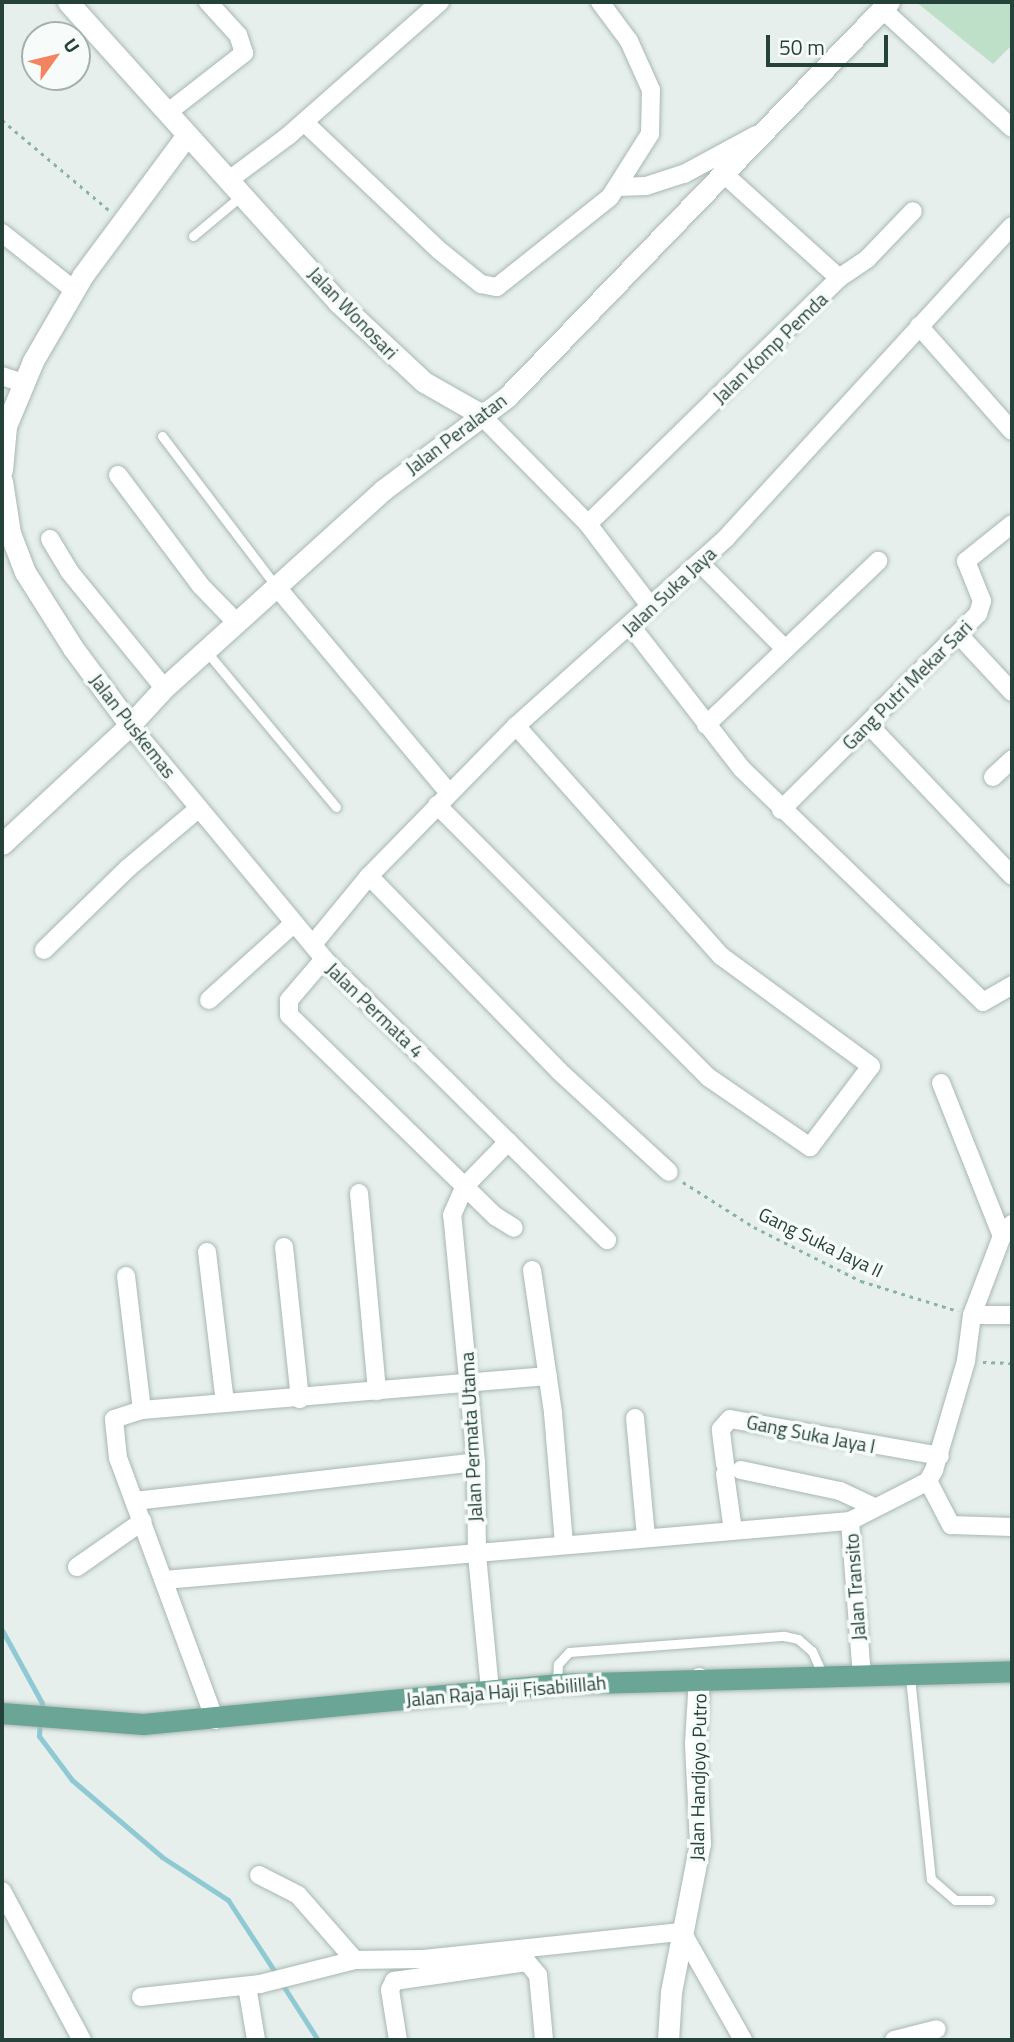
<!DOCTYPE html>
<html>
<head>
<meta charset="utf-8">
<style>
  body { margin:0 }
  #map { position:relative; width:1014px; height:2042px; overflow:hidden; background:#e6efeb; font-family:"Titillium Web",sans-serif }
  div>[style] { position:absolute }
  .green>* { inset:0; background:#bfe0c8 }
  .stream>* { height:5px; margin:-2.5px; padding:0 2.5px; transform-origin:2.5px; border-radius:2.5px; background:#8ec9d4 }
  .path>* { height:2.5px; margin-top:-1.25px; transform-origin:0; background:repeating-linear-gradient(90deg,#86b3a5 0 3.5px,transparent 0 8.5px) }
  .roads { filter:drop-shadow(0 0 2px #a8b8b2) drop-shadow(0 0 2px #a8b8b2) }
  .lane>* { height:9px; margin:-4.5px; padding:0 4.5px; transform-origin:4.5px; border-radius:4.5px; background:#fff }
  .street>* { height:18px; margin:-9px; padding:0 9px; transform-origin:9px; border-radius:9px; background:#fff }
  .secondary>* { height:21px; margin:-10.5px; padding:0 10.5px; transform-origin:10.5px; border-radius:10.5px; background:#fff }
  .primary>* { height:21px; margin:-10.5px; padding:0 10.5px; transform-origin:10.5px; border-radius:10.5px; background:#6aa596 }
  span { translate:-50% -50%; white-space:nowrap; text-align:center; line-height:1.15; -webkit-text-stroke:7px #f7fbf9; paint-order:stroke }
  .street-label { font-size:19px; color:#24423a }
  .frame { position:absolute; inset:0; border:4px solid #24423a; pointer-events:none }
  .north { position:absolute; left:21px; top:21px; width:70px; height:70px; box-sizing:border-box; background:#f7fbf9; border:2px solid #a3b1ad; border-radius:50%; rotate:56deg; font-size:19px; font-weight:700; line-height:28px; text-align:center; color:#24423a }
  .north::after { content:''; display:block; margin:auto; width:24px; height:32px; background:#f4845f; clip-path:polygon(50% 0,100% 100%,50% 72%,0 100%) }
  .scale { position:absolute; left:766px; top:35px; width:122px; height:32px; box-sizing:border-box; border:4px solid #24423a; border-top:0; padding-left:9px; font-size:21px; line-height:24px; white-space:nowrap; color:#24423a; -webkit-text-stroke:5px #f7fbf9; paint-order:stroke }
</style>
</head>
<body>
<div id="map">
  <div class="green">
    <i style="clip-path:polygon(916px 2px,1012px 2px,1012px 45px,993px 64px)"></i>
  </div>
  <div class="stream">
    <i style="left:2px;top:1630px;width:83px;rotate:61.3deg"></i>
    <i style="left:42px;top:1703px;width:8px;rotate:97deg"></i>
    <i style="left:40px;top:1721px;width:15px;rotate:94deg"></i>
    <i style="left:39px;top:1736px;width:55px;rotate:53.1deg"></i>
    <i style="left:72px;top:1780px;width:118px;rotate:40.5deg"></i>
    <i style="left:162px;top:1857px;width:79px;rotate:33.1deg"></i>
    <i style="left:228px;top:1900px;width:90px;rotate:56.8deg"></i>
    <i style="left:282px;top:1984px;width:67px;rotate:57.3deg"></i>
  </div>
  <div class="path">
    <i style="left:2px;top:120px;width:140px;rotate:40.1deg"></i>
    <i style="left:683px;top:1182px;width:84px;rotate:32.4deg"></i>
    <i style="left:754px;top:1227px;width:120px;rotate:26.8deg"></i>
    <i style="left:861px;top:1281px;width:102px;rotate:17.2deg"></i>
    <i style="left:983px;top:1362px;width:29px;rotate:2deg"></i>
  </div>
  <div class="roads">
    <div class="lane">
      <i style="left:193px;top:236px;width:62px;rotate:-39.8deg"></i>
      <i style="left:162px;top:436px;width:187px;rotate:52.8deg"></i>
      <i style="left:206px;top:651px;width:203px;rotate:50.2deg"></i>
      <i style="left:910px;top:1677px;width:203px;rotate:84.1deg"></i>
      <i style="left:931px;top:1879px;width:32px;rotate:41deg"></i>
      <i style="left:955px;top:1900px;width:35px"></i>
      <i style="left:557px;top:1682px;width:18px;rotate:-87deg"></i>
      <i style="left:558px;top:1664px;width:16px;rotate:-47deg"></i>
      <i style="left:569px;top:1652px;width:216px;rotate:-4.3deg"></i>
      <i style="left:784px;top:1636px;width:14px;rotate:12deg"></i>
      <i style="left:798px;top:1639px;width:18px;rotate:41deg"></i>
      <i style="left:812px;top:1651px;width:27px;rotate:66deg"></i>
    </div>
    <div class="street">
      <i style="left:882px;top:9px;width:176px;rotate:42.5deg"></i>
      <i style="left:167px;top:113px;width:98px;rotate:-37.9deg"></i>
      <i style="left:244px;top:53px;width:19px;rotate:-108deg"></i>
      <i style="left:238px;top:35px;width:45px;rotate:-132.3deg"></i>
      <i style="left:304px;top:122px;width:187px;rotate:43.5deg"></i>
      <i style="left:440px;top:251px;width:53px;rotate:38.8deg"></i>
      <i style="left:481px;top:284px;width:16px;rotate:11deg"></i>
      <i style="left:497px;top:287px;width:144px;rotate:-38.5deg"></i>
      <i style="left:610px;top:197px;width:75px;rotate:-57.6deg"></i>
      <i style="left:650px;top:134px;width:44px;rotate:-88.7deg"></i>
      <i style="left:651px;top:90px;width:54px;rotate:-114.2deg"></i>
      <i style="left:629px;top:41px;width:49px;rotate:-126.6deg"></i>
      <i style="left:229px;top:180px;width:74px;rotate:-36.7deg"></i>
      <i style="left:288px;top:136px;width:203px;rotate:-41.4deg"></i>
      <i style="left:617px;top:187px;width:29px;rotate:-2deg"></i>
      <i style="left:646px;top:186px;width:40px;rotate:-18deg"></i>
      <i style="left:684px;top:174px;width:82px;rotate:-28.4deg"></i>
      <i style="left:2px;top:233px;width:92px;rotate:38.4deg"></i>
      <i style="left:839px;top:278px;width:34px;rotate:-34deg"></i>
      <i style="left:867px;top:259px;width:66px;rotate:-46.2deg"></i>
      <i style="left:919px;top:326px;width:140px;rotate:48.5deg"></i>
      <i style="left:2px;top:376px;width:21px;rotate:19deg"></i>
      <i style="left:480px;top:414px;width:154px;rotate:45.5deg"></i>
      <i style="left:588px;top:524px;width:104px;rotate:52.8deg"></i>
      <i style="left:118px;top:475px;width:139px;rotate:53.2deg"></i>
      <i style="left:201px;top:586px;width:49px;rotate:45.8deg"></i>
      <i style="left:588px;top:524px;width:351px;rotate:-44.4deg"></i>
      <i style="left:839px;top:278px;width:155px;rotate:-137.9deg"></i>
      <i style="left:50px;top:539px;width:37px;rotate:59deg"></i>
      <i style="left:69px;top:571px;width:151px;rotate:50.9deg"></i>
      <i style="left:700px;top:563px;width:121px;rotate:45.3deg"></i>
      <i style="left:276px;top:586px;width:270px;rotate:50.1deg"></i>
      <i style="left:631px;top:626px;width:181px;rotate:52.2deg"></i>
      <i style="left:742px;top:769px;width:335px;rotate:44deg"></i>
      <i style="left:983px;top:1002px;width:34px;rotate:-30deg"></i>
      <i style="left:959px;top:635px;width:78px;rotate:47.1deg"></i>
      <i style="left:868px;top:724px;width:209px;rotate:46.5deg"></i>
      <i style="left:130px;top:725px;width:304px;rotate:50.3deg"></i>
      <i style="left:324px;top:959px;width:399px;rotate:44.8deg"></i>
      <i style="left:706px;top:725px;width:238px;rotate:-43.6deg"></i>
      <i style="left:993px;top:777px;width:26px;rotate:-43deg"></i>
      <i style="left:437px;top:805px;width:384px;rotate:45.1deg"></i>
      <i style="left:708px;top:1077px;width:124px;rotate:34.5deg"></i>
      <i style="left:810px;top:1147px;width:101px;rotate:-53deg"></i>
      <i style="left:871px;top:1066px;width:186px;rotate:-143.7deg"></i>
      <i style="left:721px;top:956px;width:308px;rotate:-131.7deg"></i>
      <i style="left:781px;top:810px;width:278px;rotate:-44.9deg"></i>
      <i style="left:978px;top:614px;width:14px;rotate:-73deg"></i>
      <i style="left:982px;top:601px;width:43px;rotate:-111.8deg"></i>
      <i style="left:966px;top:561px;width:59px;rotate:-38.8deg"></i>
      <i style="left:369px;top:876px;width:272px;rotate:45.7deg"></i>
      <i style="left:559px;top:1071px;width:149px;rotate:42.6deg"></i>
      <i style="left:314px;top:943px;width:87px;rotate:-50.6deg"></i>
      <i style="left:369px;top:876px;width:210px;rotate:-45.6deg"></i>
      <i style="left:516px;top:726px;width:282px;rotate:-41.8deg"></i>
      <i style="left:726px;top:538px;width:423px;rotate:-47.5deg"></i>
      <i style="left:44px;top:950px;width:117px;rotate:-44.3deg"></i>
      <i style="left:128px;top:868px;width:92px;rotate:-40.1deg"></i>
      <i style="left:324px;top:959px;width:54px;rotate:130.5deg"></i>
      <i style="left:289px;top:1000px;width:15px;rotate:90deg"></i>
      <i style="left:289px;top:1015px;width:288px;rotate:44.3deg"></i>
      <i style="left:495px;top:1216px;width:22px;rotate:32deg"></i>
      <i style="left:209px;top:1000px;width:113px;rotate:-42.1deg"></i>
      <i style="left:941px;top:1083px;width:165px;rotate:68.3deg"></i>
      <i style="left:359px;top:1193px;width:199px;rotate:84.8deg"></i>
      <i style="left:284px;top:1247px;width:153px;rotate:84deg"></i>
      <i style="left:207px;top:1252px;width:152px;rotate:83.2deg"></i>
      <i style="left:532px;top:1270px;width:145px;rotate:81.6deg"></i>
      <i style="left:553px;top:1413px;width:131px;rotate:85.2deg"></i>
      <i style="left:126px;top:1276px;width:135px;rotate:83.2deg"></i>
      <i style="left:972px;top:1315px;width:40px"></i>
      <i style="left:635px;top:1418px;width:120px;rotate:84.7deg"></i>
      <i style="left:725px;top:1464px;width:35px;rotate:-97deg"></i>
      <i style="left:721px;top:1429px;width:13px;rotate:-48deg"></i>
      <i style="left:730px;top:1419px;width:213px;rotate:10deg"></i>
      <i style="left:741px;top:1470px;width:101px;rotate:12deg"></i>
      <i style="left:840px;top:1491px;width:35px;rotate:25deg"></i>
      <i style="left:725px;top:1474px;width:57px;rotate:81.9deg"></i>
      <i style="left:928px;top:1481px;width:50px;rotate:62.4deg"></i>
      <i style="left:951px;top:1525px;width:61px;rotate:1.9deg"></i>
      <i style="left:135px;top:1501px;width:343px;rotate:-6.5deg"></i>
      <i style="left:77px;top:1567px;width:80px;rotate:-34.9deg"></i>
      <i style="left:164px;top:1580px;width:689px;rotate:-4.92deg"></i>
      <i style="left:862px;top:1677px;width:156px;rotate:-94.4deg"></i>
      <i style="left:850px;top:1521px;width:88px;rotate:-27.1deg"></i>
      <i style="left:928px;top:1481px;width:13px;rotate:-61deg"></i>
      <i style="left:934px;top:1470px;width:114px;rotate:-73.6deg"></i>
      <i style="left:966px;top:1361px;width:46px;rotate:-82.6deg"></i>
      <i style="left:972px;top:1315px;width:85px;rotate:-69.2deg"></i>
      <i style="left:1002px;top:1236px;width:16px;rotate:-50deg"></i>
      <i style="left:490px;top:1690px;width:136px;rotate:-95.5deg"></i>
      <i style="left:477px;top:1555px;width:93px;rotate:-90.6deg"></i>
      <i style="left:476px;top:1462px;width:248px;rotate:-95.5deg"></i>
      <i style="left:452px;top:1215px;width:32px;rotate:-66deg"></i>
      <i style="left:465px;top:1186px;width:62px;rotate:-45.7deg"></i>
      <i style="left:215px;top:1720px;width:279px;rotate:-110.3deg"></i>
      <i style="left:118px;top:1458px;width:39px;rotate:-96deg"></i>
      <i style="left:114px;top:1419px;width:29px;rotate:-18deg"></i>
      <i style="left:142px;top:1410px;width:407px;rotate:-4.8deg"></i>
      <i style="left:259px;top:1875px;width:44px;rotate:27.1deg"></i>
      <i style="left:298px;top:1895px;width:86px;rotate:48.8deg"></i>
      <i style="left:2px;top:1891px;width:169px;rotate:61.8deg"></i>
      <i style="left:247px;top:1986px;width:55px;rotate:80.5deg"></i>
      <i style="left:141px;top:1997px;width:120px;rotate:-6.2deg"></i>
      <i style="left:260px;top:1984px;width:98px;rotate:-14.2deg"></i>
      <i style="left:355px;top:1960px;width:68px;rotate:-0.8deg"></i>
      <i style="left:423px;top:1959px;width:260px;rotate:-6deg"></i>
      <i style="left:682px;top:1932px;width:124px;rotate:60.5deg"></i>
      <i style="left:398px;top:2040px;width:51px;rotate:-99.1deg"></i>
      <i style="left:390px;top:1990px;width:10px;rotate:-66deg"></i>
      <i style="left:394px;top:1981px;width:134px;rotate:-8.1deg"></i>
      <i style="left:527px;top:1962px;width:17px;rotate:50deg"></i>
      <i style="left:538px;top:1975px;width:65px;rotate:84.7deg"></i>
      <i style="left:894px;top:2040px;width:44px;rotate:-14.3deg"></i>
    </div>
    <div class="secondary">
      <i style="left:68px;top:2px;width:402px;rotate:48deg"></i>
      <i style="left:337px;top:301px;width:119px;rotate:43deg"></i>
      <i style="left:424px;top:382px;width:64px;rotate:29.7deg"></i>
      <i style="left:2px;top:470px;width:44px;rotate:-84.8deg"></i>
      <i style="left:6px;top:426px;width:70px;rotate:-67.4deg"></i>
      <i style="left:33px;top:361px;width:99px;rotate:-59.8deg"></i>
      <i style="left:83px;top:275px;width:174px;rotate:-53.4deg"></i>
      <i style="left:2px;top:481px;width:53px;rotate:81.3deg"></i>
      <i style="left:10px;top:533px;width:42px;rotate:69deg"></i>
      <i style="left:25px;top:572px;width:90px;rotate:57.7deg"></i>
      <i style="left:73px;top:648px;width:96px;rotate:53.5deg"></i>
      <i style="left:2px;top:844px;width:175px;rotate:-42.9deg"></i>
      <i style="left:130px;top:725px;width:50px;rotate:-47.4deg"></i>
      <i style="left:164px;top:688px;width:295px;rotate:-42.1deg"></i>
      <i style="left:383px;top:490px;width:156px;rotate:-36.9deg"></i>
      <i style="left:508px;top:396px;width:548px;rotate:-45.96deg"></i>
      <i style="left:668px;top:2040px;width:48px;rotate:-86.4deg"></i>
      <i style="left:671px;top:1992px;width:152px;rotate:-79deg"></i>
      <i style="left:700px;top:1843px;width:100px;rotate:-92.9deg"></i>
      <i style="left:695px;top:1743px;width:65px;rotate:-86.5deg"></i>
    </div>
    <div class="primary">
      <i style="left:2px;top:1713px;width:141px;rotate:4.5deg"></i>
      <i style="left:143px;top:1724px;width:416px;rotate:-5.5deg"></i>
      <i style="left:557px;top:1684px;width:455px;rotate:-1.6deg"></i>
    </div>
  </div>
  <div class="street-label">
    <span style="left:353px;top:313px;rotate:46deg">Jalan Wonosari</span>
    <span style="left:770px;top:348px;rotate:-44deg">Jalan Komp Pemda</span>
    <span style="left:456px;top:434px;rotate:-37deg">Jalan Peralatan</span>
    <span style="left:669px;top:591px;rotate:-43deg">Jalan Suka Jaya</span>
    <span style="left:907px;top:685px;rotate:-45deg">Gang Putri Mekar Sari</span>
    <span style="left:133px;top:726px;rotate:52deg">Jalan Puskemas</span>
    <span style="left:375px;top:1010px;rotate:44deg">Jalan Permata 4</span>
    <span style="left:821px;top:1242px;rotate:26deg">Gang Suka Jaya II</span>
    <span style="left:811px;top:1434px;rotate:11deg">Gang Suka Jaya I</span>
    <span style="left:471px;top:1437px;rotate:-93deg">Jalan Permata Utama</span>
    <span style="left:855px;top:1587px;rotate:-94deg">Jalan Transito</span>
    <span style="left:506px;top:1691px;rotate:-5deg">Jalan Raja Haji Fisabilillah</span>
    <span style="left:698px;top:1777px;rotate:-89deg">Jalan Handjoyo Putro</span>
  </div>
  <div class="frame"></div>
  <div class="north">U</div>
  <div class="scale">50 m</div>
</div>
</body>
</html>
